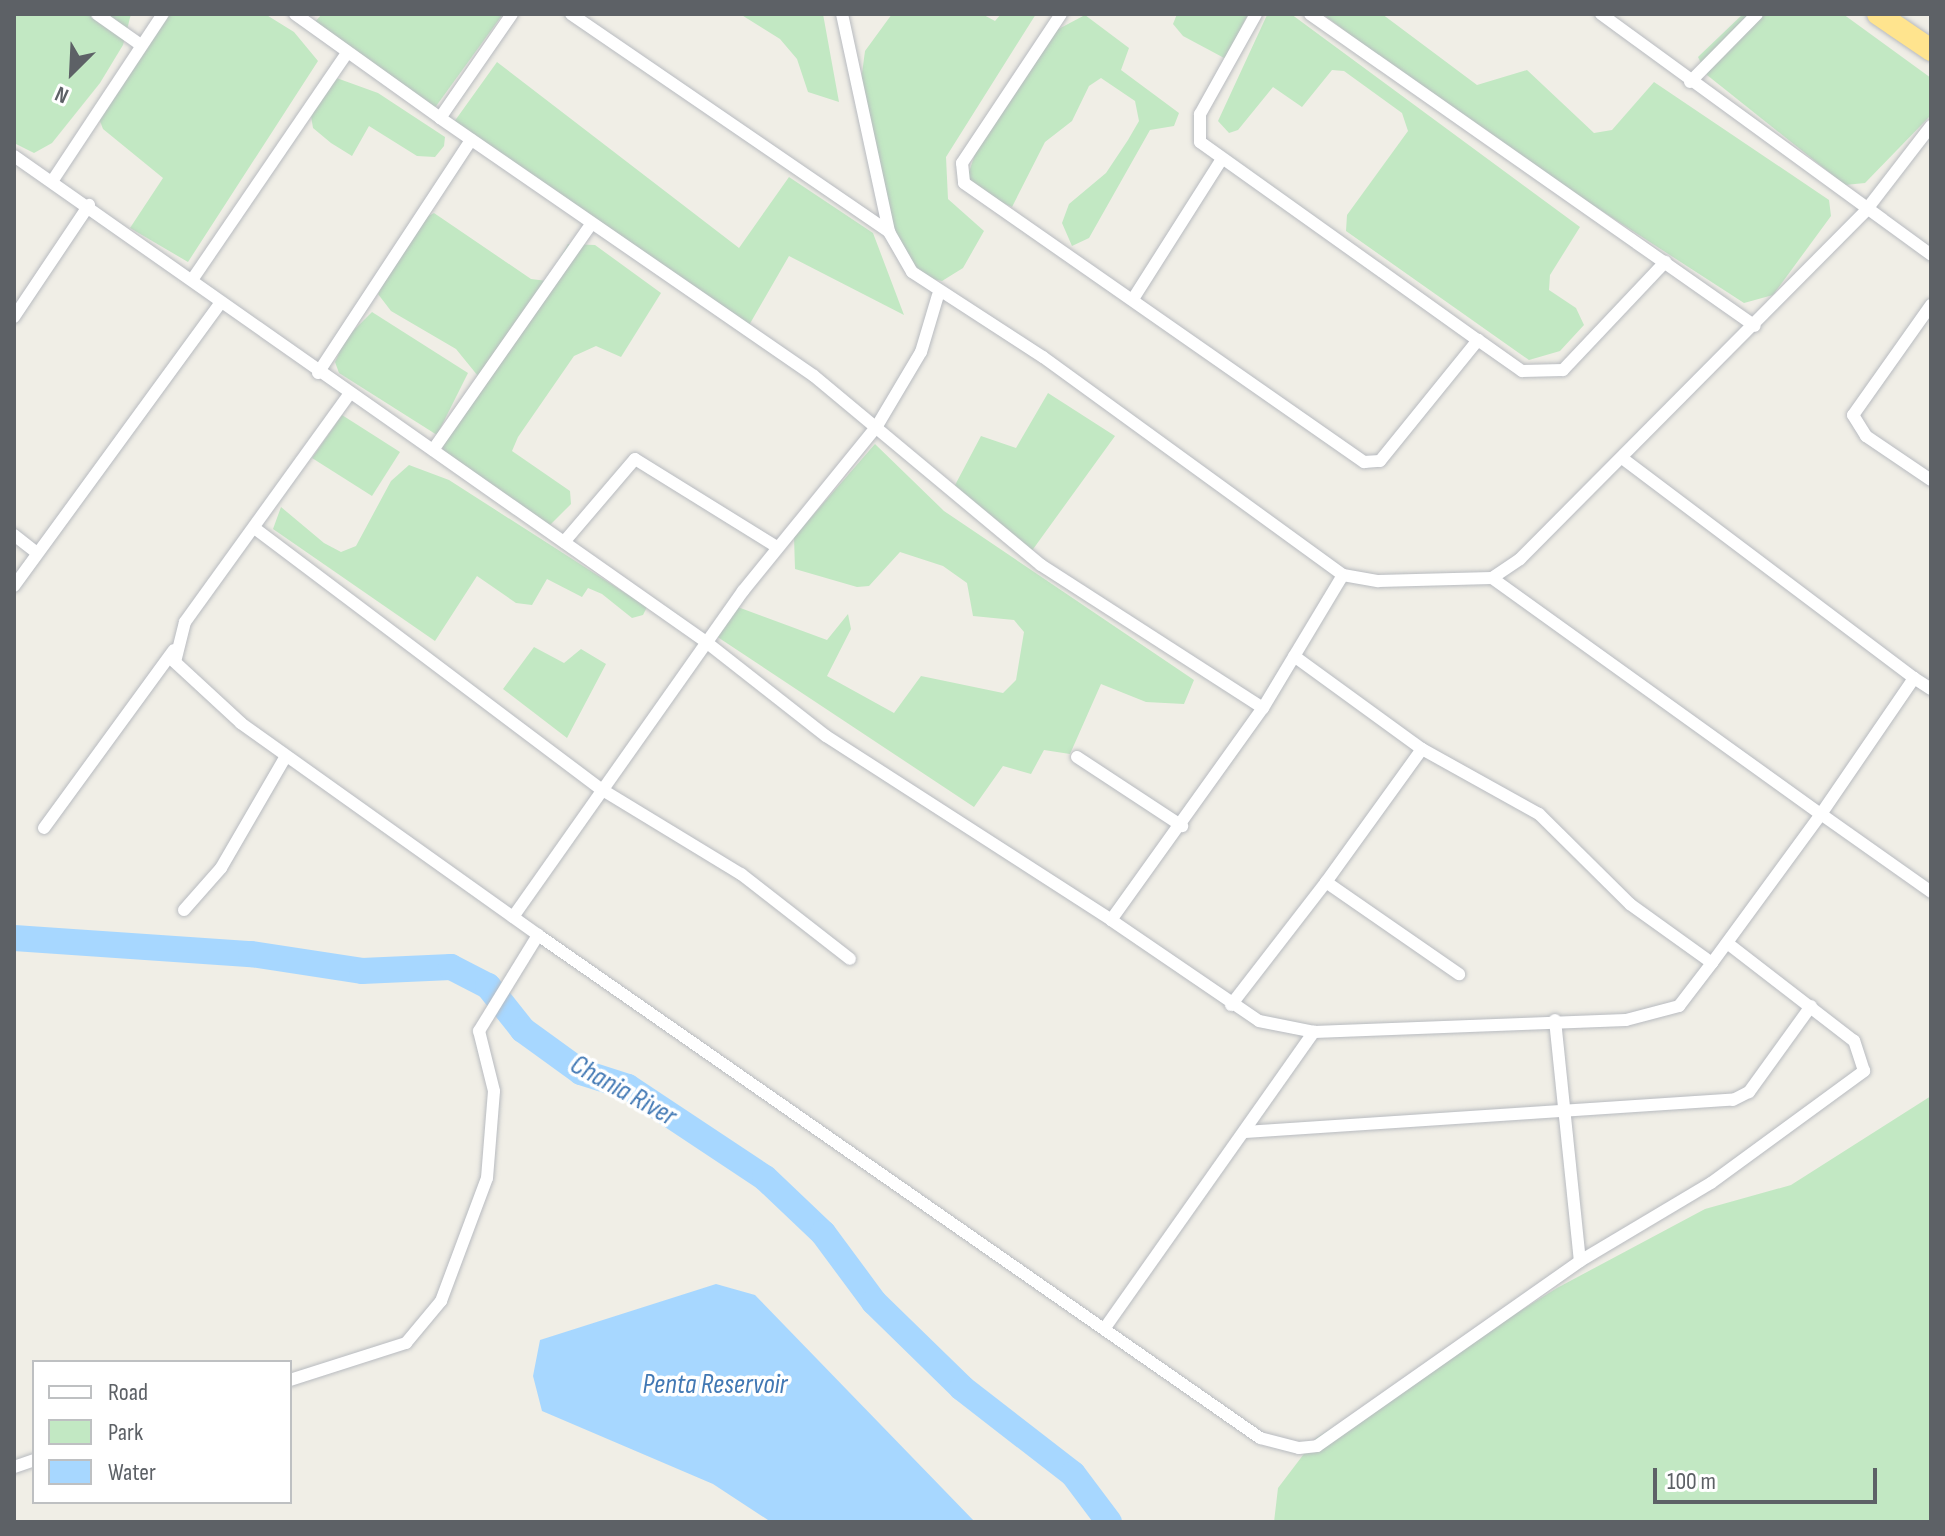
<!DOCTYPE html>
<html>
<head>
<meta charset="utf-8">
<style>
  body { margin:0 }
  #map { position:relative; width:1945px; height:1536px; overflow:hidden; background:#f0eee6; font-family:"Sofia Sans Condensed",sans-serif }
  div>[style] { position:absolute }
  .green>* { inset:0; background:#c2e8c3 }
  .water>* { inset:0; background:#a7d7ff }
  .river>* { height:26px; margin:-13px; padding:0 13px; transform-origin:13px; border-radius:13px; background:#a7d7ff }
  .roads { filter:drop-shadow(0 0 2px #b8bbc0) drop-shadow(0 0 2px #b8bbc0) }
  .street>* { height:12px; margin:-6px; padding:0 6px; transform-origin:6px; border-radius:6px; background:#fff }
  .highway>* { height:22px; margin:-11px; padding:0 11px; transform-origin:11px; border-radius:11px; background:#ffe48e }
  span { translate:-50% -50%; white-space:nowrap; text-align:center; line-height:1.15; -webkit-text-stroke:7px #fff; paint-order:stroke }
  .water-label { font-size:28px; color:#4178b4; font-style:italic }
  .frame { position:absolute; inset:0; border:16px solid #5d6166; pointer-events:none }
  .legend { position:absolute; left:32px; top:1360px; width:260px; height:144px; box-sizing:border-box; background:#fff; border:2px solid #bec0c2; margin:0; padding:10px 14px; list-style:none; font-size:24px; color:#5d6166 }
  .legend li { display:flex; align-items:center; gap:16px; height:40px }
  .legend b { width:40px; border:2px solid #bec0c2 }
  .north { position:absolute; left:32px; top:32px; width:80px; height:80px; -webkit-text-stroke:6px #fff; paint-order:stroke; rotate:204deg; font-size:22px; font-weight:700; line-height:32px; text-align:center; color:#5d6166 }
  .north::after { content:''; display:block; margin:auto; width:28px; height:36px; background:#5d6166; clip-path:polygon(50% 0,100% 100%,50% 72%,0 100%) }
  .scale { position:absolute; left:1653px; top:1468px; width:224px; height:36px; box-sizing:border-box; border:4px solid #5d6166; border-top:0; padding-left:10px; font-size:24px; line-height:28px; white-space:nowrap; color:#5d6166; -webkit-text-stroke:6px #fff; paint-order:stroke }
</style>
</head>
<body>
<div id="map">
  <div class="green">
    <i style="clip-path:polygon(14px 14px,131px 14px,123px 45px,100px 83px,52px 143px,34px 153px,14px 143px)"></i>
    <i style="clip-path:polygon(165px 14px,265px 14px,294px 32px,318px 61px,188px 262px,130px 228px,163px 178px,103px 129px,98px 116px)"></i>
    <i style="clip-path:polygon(322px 14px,503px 14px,434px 109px,313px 24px)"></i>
    <i style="clip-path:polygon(740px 14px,823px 14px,839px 102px,808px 92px,797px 59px,780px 39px)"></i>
    <i style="clip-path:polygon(892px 14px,982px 14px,995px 21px,1001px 14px,1036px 14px,946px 157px,948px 199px,984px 231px,963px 268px,942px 281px,919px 276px,903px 255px,883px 200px,861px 81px,865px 51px)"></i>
    <i style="clip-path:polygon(1177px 14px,1248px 14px,1226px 59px,1183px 36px,1173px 24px)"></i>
    <i style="clip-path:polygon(1291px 14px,1580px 227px,1550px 275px,1549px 290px,1576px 308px,1584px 325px,1560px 351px,1529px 360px,1346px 231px,1347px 215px,1408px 131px,1402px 113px,1344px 71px,1332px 70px,1302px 107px,1273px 87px,1238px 130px,1229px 133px,1218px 121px,1267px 15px)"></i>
    <i style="clip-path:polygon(1323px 14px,1382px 14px,1477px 85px,1527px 70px,1594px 133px,1612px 130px,1654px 82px,1829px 200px,1831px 216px,1773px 295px,1744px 303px,1452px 114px)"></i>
    <i style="clip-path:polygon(1743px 14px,1843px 14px,1931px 78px,1931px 115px,1865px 183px,1845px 185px,1707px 75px,1698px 57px)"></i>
    <i style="clip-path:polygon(1085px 15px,1129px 48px,1121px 70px,1179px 113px,1174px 126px,1150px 130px,1089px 238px,1072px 246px,1062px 223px,1069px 204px,1106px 173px,1128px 140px,1139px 121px,1135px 101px,1101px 78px,1089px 86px,1072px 121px,1045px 142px,1012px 207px,972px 188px,968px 175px,979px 142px,1051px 33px)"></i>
    <i style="clip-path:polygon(497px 62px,739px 248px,789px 177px,873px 233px,904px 315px,789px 256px,748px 327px,454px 122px)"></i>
    <i style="clip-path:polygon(331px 76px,378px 93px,445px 137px,444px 146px,435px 157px,417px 156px,369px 126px,352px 156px,331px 143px,313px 128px,311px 116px)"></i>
    <i style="clip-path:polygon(434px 213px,531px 279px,547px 281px,568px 244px,595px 245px,661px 293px,621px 357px,596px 346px,574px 356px,518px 437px,512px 451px,570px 491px,571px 504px,550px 525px,443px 455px,442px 437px,478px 376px,456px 349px,391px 311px,378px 294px,419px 221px)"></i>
    <i style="clip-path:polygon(372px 312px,468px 373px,437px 435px,339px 373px,335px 362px,346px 338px)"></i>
    <i style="clip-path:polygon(1048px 393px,1115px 436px,1031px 552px,954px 487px,981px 436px,1016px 448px)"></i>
    <i style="clip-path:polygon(342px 415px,400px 452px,372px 496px,312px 458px)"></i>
    <i style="clip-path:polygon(875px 444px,944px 511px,1194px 680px,1184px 704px,1146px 702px,1101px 684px,1070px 754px,1044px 750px,1031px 774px,1003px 766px,974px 807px,716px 636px,735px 606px,827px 640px,848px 614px,851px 629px,827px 676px,894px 713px,921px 676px,1003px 693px,1016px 680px,1024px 632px,1014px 620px,973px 616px,967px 583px,943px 566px,900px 552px,869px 586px,857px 587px,795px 569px,794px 537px)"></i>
    <i style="clip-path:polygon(409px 465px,449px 480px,647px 607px,643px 615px,632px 618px,602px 594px,588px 588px,582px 597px,547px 579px,532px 605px,516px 603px,477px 576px,435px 641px,273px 529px,281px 507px,324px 543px,341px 552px,356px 546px,391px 481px)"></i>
    <i style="clip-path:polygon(534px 647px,564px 663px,581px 649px,606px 664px,567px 738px,503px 689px)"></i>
    <i style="clip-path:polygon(1931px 1096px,1931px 1522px,1274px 1522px,1278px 1488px,1316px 1438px,1557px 1288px,1705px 1209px,1791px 1185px)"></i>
  </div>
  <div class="water">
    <i style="clip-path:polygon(716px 1284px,755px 1295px,975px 1522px,771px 1522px,713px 1484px,542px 1411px,533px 1376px,540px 1340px)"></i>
  </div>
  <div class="river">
    <i style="left:14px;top:938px;width:238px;rotate:3.9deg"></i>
    <i style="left:251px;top:954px;width:112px;rotate:8.7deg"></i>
    <i style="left:362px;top:971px;width:89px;rotate:-2.6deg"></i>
    <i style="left:451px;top:967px;width:42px;rotate:27.2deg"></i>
    <i style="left:488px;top:986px;width:56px;rotate:51.5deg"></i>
    <i style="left:523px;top:1030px;width:72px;rotate:35.9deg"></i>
    <i style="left:581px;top:1072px;width:49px;rotate:17.7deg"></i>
    <i style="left:628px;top:1087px;width:164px;rotate:33.6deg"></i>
    <i style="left:765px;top:1178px;width:80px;rotate:43.5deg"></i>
    <i style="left:823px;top:1233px;width:86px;rotate:53.5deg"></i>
    <i style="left:874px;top:1302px;width:123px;rotate:44.3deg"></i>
    <i style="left:962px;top:1388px;width:140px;rotate:37.8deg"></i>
    <i style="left:1073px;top:1474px;width:60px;rotate:53.1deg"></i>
  </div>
  <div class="roads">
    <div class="street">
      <i style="left:97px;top:14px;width:54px;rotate:35.2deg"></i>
      <i style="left:295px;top:14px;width:178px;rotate:35.6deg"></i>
      <i style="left:440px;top:118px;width:126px;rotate:-55.3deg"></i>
      <i style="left:571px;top:14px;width:386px;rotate:34.4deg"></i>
      <i style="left:842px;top:14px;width:223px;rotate:77.8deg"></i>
      <i style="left:889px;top:232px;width:46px;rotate:60.1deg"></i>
      <i style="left:912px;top:272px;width:156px;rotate:33deg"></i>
      <i style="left:1043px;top:357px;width:371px;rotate:36deg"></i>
      <i style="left:1343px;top:575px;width:36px;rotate:10deg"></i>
      <i style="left:1378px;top:581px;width:114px;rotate:-1.5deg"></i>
      <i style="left:1492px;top:578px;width:34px;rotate:-34deg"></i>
      <i style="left:1520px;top:559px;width:493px;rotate:-45.2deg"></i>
      <i style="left:1867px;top:209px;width:105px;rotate:-52.4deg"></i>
      <i style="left:1061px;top:14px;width:179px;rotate:123.6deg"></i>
      <i style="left:962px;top:163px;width:20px;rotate:84deg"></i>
      <i style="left:964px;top:183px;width:488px;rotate:34.9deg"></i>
      <i style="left:1364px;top:462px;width:16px;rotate:-4deg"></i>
      <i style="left:1380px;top:461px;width:156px;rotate:-51deg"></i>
      <i style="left:1478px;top:340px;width:54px;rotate:35.2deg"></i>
      <i style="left:1522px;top:371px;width:41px;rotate:-1.4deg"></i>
      <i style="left:1563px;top:370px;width:149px;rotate:-46.6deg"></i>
      <i style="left:1256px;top:14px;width:115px;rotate:119.2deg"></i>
      <i style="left:1200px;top:114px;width:28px;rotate:90deg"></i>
      <i style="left:1200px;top:142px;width:341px;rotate:35.5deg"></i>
      <i style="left:1310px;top:14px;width:543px;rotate:35.04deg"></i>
      <i style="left:1601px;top:14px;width:409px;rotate:36.1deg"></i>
      <i style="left:1690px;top:82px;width:95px;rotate:-45.4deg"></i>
      <i style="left:440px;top:118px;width:454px;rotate:34.6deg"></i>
      <i style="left:814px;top:376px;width:295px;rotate:39.8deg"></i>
      <i style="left:1041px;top:565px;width:264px;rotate:32.8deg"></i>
      <i style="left:14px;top:156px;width:846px;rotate:35.08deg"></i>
      <i style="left:706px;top:642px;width:152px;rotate:38.1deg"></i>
      <i style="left:826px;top:736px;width:339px;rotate:32.8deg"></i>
      <i style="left:1111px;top:920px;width:261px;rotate:-54.4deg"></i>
      <i style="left:1263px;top:708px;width:155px;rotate:-59deg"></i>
      <i style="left:53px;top:180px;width:199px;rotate:-56.5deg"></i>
      <i style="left:192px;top:280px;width:273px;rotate:-55.7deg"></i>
      <i style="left:1133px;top:299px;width:166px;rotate:-57.6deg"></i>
      <i style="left:1931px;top:305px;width:135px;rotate:125.3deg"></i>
      <i style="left:1853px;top:415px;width:25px;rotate:58deg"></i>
      <i style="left:1866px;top:436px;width:78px;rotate:34.1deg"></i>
      <i style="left:14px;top:317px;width:135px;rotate:-56.2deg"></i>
      <i style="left:318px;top:373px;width:279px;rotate:-56.7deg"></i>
      <i style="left:433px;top:450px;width:276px;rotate:-55deg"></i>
      <i style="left:257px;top:530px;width:431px;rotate:37deg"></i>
      <i style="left:601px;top:789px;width:164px;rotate:31.3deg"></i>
      <i style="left:741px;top:874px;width:138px;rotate:37.9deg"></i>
      <i style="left:14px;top:535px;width:29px;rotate:38deg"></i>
      <i style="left:564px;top:542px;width:109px;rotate:-49.5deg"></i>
      <i style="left:635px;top:459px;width:167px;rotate:31.8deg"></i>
      <i style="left:1492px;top:578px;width:405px;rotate:35.7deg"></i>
      <i style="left:1821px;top:814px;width:165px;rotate:-55.6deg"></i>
      <i style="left:1914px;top:678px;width:366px;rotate:-143deg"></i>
      <i style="left:14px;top:586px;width:350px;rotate:-53.9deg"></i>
      <i style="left:1914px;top:678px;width:20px;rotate:33deg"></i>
      <i style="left:1422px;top:749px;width:164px;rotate:125.8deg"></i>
      <i style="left:1326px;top:882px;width:162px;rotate:34.7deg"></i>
      <i style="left:1077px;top:757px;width:126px;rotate:33.3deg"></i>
      <i style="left:44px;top:828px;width:220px;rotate:-53.9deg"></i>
      <i style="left:184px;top:910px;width:56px;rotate:-48.6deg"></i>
      <i style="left:221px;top:868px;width:129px;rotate:-59.9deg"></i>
      <i style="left:513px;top:917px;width:399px;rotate:-54.8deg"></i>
      <i style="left:743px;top:591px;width:213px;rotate:-50.9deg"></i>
      <i style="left:877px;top:426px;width:86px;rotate:-59.3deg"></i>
      <i style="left:921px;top:352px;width:59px;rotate:-73.4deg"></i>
      <i style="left:1111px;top:920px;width:179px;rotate:34.3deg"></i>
      <i style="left:1259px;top:1021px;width:56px;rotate:11.3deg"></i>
      <i style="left:1314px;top:1032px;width:312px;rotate:-2.2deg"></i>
      <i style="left:1626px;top:1020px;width:55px;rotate:-14.8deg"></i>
      <i style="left:1679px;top:1006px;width:54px;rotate:-52.5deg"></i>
      <i style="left:1712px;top:963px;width:101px;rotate:-144.3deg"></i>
      <i style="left:1630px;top:904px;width:128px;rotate:-135.3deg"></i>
      <i style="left:1539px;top:814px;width:134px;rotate:-150.9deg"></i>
      <i style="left:1422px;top:749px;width:158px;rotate:-144deg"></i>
      <i style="left:538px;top:935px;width:880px;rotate:34.86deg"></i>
      <i style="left:1260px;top:1438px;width:40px;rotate:14.4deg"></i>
      <i style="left:1299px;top:1448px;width:18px;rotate:-6deg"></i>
      <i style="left:1317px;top:1446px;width:322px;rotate:-35.1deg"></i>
      <i style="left:1580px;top:1261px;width:152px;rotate:-30.8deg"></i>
      <i style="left:1711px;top:1183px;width:190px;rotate:-36.2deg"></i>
      <i style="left:1864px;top:1071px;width:32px;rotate:-108deg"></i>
      <i style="left:1854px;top:1041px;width:157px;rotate:-142.3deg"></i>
      <i style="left:1712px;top:963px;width:185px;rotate:-53.8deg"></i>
      <i style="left:1821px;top:814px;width:135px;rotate:35.3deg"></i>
      <i style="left:1231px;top:1005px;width:155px;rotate:-52.3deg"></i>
      <i style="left:1555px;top:1020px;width:242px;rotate:84.1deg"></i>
      <i style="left:1245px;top:1132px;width:489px;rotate:-3.8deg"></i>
      <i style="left:1733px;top:1100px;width:18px;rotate:-27deg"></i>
      <i style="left:1749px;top:1092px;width:106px;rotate:-54.2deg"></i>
      <i style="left:1107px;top:1325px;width:359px;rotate:-54.8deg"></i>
      <i style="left:290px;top:1380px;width:122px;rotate:-17.7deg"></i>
      <i style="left:406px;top:1343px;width:55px;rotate:-50.2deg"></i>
      <i style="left:441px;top:1301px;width:131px;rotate:-69.5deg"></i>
      <i style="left:487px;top:1178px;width:87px;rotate:-85.4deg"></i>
      <i style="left:494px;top:1091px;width:62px;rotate:-104deg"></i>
      <i style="left:479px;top:1031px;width:113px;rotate:-58.4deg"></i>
      <i style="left:538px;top:935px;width:365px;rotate:-144.5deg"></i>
      <i style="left:241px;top:723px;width:90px;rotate:-137.3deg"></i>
      <i style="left:175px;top:662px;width:41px;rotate:-76deg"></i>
      <i style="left:185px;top:622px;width:279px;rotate:-54.2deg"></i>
      <i style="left:14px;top:1467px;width:21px;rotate:-19deg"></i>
    </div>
    <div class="highway">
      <i style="left:1878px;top:14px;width:64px;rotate:34.2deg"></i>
    </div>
  </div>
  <div class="water-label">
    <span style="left:623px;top:1091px;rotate:29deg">Chania River</span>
    <span style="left:715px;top:1385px">Penta Reservoir</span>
  </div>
  <div class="frame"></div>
  <ul class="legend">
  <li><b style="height:10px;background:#fff"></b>Road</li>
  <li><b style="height:22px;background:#c2e8c3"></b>Park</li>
  <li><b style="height:22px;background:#a7d7ff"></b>Water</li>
  </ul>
  <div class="north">N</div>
  <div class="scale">100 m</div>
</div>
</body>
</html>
